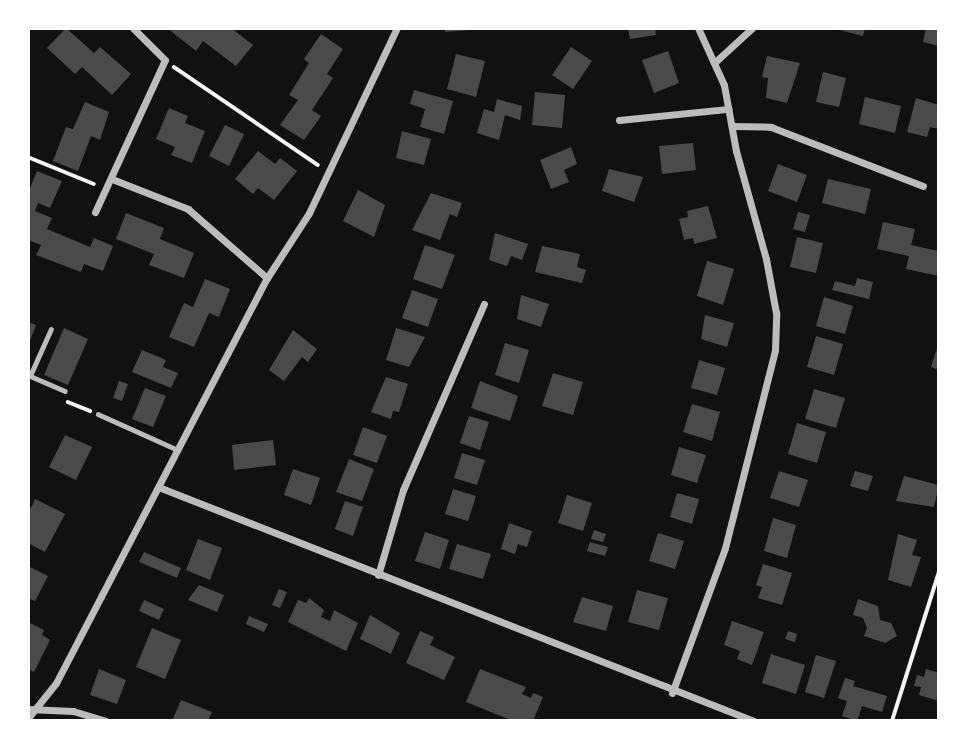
<!DOCTYPE html>
<html>
<head>
<meta charset="utf-8">
<style>
  body { margin:0 }
  #map { position:relative; width:967px; height:749px; overflow:hidden; background:#111; font-family:"Roboto Condensed",sans-serif }
  div>[style] { position:absolute }
  .building>* { inset:0; background:#4a4a4a }
  .path>* { height:3.5px; margin:-1.75px; padding:0 1.75px; transform-origin:1.75px; border-radius:1.75px; background:#f5f5f5 }
  .service>* { height:4.5px; margin:-2.25px; padding:0 2.25px; transform-origin:2.25px; border-radius:2.25px; background:#bcbcbc }
  .minor>* { height:7px; margin:-3.5px; padding:0 3.5px; transform-origin:3.5px; border-radius:3.5px; background:#bcbcbc }
  span { translate:-50% -50%; white-space:nowrap; text-align:center; line-height:1.15; -webkit-text-stroke:7px #fff; paint-order:stroke }
  .frame { position:absolute; inset:0; border:30px solid #fff; pointer-events:none }
</style>
</head>
<body>
<div id="map">
  <div class="building">
    <i style="clip-path:polygon(66px 28px,94px 53px,100px 47px,131px 74px,112px 95px,82px 67px,75px 74px,47px 48px)"></i>
    <i style="clip-path:polygon(167px 28px,231px 28px,253px 45px,236px 66px,203px 41px,196px 51px)"></i>
    <i style="clip-path:polygon(445px 28px,471px 28px,471px 30px,445px 32px)"></i>
    <i style="clip-path:polygon(628px 28px,655px 28px,656px 35px,630px 39px)"></i>
    <i style="clip-path:polygon(832px 28px,865px 28px,863px 36px)"></i>
    <i style="clip-path:polygon(926px 28px,939px 28px,939px 46px,923px 42px)"></i>
    <i style="clip-path:polygon(321px 34px,343px 49px,327px 74px,333px 78px,312px 110px,321px 116px,304px 140px,280px 125px,298px 100px,289px 95px,309px 63px,304px 59px)"></i>
    <i style="clip-path:polygon(571px 47px,592px 61px,573px 89px,552px 75px)"></i>
    <i style="clip-path:polygon(668px 51px,679px 83px,654px 93px,642px 60px)"></i>
    <i style="clip-path:polygon(456px 54px,485px 61px,476px 97px,447px 89px)"></i>
    <i style="clip-path:polygon(767px 56px,800px 63px,787px 103px,766px 98px,768px 78px,762px 77px)"></i>
    <i style="clip-path:polygon(823px 72px,846px 78px,839px 107px,816px 102px)"></i>
    <i style="clip-path:polygon(414px 90px,453px 101px,444px 134px,420px 127px,425px 109px,410px 104px)"></i>
    <i style="clip-path:polygon(535px 92px,565px 95px,562px 128px,532px 125px)"></i>
    <i style="clip-path:polygon(865px 97px,901px 106px,895px 133px,859px 124px)"></i>
    <i style="clip-path:polygon(916px 98px,939px 105px,939px 129px,930px 127px,927px 137px,907px 132px)"></i>
    <i style="clip-path:polygon(497px 99px,522px 106px,520px 120px,505px 115px,499px 140px,477px 133px,484px 109px,494px 112px)"></i>
    <i style="clip-path:polygon(85px 102px,109px 112px,100px 140px,91px 136px,78px 171px,53px 161px,66px 127px,73px 129px)"></i>
    <i style="clip-path:polygon(169px 108px,188px 116px,185px 123px,205px 131px,192px 163px,171px 155px,175px 147px,156px 139px)"></i>
    <i style="clip-path:polygon(225px 125px,244px 134px,229px 166px,209px 156px)"></i>
    <i style="clip-path:polygon(402px 131px,431px 139px,424px 165px,396px 158px)"></i>
    <i style="clip-path:polygon(693px 143px,696px 170px,662px 174px,659px 146px)"></i>
    <i style="clip-path:polygon(571px 147px,577px 164px,564px 170px,569px 182px,551px 189px,540px 160px)"></i>
    <i style="clip-path:polygon(258px 151px,275px 164px,280px 158px,297px 171px,274px 200px,258px 188px,253px 194px,235px 179px)"></i>
    <i style="clip-path:polygon(778px 164px,807px 175px,797px 202px,768px 191px)"></i>
    <i style="clip-path:polygon(609px 169px,643px 177px,634px 202px,602px 191px)"></i>
    <i style="clip-path:polygon(37px 171px,62px 181px,50px 208px,38px 203px,35px 211px,52px 218px,47px 229px,90px 247px,94px 238px,113px 246px,103px 271px,84px 264px,81px 272px,36px 255px,41px 245px,28px 240px,28px 193px)"></i>
    <i style="clip-path:polygon(828px 179px,871px 189px,865px 214px,822px 203px)"></i>
    <i style="clip-path:polygon(358px 190px,385px 205px,374px 237px,343px 221px)"></i>
    <i style="clip-path:polygon(431px 193px,462px 203px,457px 217px,450px 214px,440px 240px,412px 230px)"></i>
    <i style="clip-path:polygon(708px 206px,717px 238px,694px 244px,693px 238px,684px 240px,679px 219px,688px 217px,687px 211px)"></i>
    <i style="clip-path:polygon(798px 212px,810px 215px,805px 232px,793px 229px)"></i>
    <i style="clip-path:polygon(126px 213px,164px 228px,160px 239px,194px 253px,184px 278px,149px 265px,154px 254px,116px 239px)"></i>
    <i style="clip-path:polygon(883px 222px,915px 229px,911px 245px,939px 251px,939px 276px,906px 269px,909px 256px,877px 249px)"></i>
    <i style="clip-path:polygon(495px 233px,528px 244px,522px 260px,511px 256px,507px 266px,489px 260px)"></i>
    <i style="clip-path:polygon(797px 237px,823px 243px,816px 273px,790px 267px)"></i>
    <i style="clip-path:polygon(425px 245px,455px 255px,442px 289px,413px 279px)"></i>
    <i style="clip-path:polygon(542px 246px,580px 254px,577px 267px,586px 270px,582px 283px,535px 272px)"></i>
    <i style="clip-path:polygon(707px 261px,734px 269px,723px 305px,697px 296px)"></i>
    <i style="clip-path:polygon(857px 278px,873px 282px,869px 299px,832px 290px,835px 281px,855px 286px)"></i>
    <i style="clip-path:polygon(205px 279px,230px 289px,219px 317px,209px 313px,194px 347px,169px 337px,184px 303px,193px 307px)"></i>
    <i style="clip-path:polygon(412px 290px,438px 299px,428px 327px,402px 318px)"></i>
    <i style="clip-path:polygon(521px 295px,549px 304px,541px 327px,517px 319px)"></i>
    <i style="clip-path:polygon(824px 297px,853px 306px,845px 334px,816px 326px)"></i>
    <i style="clip-path:polygon(705px 315px,734px 323px,727px 347px,701px 339px)"></i>
    <i style="clip-path:polygon(28px 322px,36px 325px,28px 346px)"></i>
    <i style="clip-path:polygon(64px 328px,88px 339px,68px 385px,44px 375px)"></i>
    <i style="clip-path:polygon(396px 328px,425px 337px,409px 367px,386px 360px)"></i>
    <i style="clip-path:polygon(293px 330px,317px 349px,308px 362px,302px 357px,284px 381px,269px 370px)"></i>
    <i style="clip-path:polygon(816px 336px,843px 344px,834px 375px,807px 367px)"></i>
    <i style="clip-path:polygon(939px 342px,939px 370px,931px 367px)"></i>
    <i style="clip-path:polygon(505px 343px,529px 350px,519px 383px,495px 375px)"></i>
    <i style="clip-path:polygon(142px 350px,166px 360px,163px 367px,178px 373px,171px 388px,132px 372px)"></i>
    <i style="clip-path:polygon(699px 360px,725px 368px,717px 395px,691px 388px)"></i>
    <i style="clip-path:polygon(553px 373px,583px 382px,573px 415px,542px 406px)"></i>
    <i style="clip-path:polygon(386px 377px,408px 384px,399px 412px,393px 411px,391px 419px,371px 412px)"></i>
    <i style="clip-path:polygon(119px 381px,128px 384px,122px 401px,113px 398px)"></i>
    <i style="clip-path:polygon(480px 381px,518px 396px,510px 421px,471px 408px)"></i>
    <i style="clip-path:polygon(145px 388px,166px 396px,153px 427px,132px 419px)"></i>
    <i style="clip-path:polygon(814px 389px,845px 398px,836px 428px,805px 419px)"></i>
    <i style="clip-path:polygon(692px 404px,720px 412px,712px 441px,683px 432px)"></i>
    <i style="clip-path:polygon(469px 416px,489px 422px,480px 450px,460px 443px)"></i>
    <i style="clip-path:polygon(797px 423px,826px 432px,817px 463px,788px 454px)"></i>
    <i style="clip-path:polygon(363px 427px,387px 436px,377px 463px,353px 455px)"></i>
    <i style="clip-path:polygon(65px 435px,92px 447px,76px 480px,49px 467px)"></i>
    <i style="clip-path:polygon(273px 440px,276px 465px,234px 470px,232px 445px)"></i>
    <i style="clip-path:polygon(679px 447px,706px 455px,697px 483px,671px 475px)"></i>
    <i style="clip-path:polygon(462px 453px,485px 460px,477px 485px,454px 478px)"></i>
    <i style="clip-path:polygon(349px 459px,374px 469px,362px 501px,336px 492px)"></i>
    <i style="clip-path:polygon(293px 469px,320px 478px,311px 505px,284px 495px)"></i>
    <i style="clip-path:polygon(779px 471px,808px 480px,799px 507px,770px 498px)"></i>
    <i style="clip-path:polygon(855px 471px,873px 476px,868px 491px,850px 486px)"></i>
    <i style="clip-path:polygon(904px 476px,939px 485px,934px 507px,896px 501px)"></i>
    <i style="clip-path:polygon(453px 489px,476px 496px,468px 521px,445px 514px)"></i>
    <i style="clip-path:polygon(677px 493px,699px 499px,692px 524px,670px 517px)"></i>
    <i style="clip-path:polygon(567px 495px,592px 503px,583px 531px,558px 523px)"></i>
    <i style="clip-path:polygon(35px 499px,65px 514px,45px 552px,28px 543px,28px 514px)"></i>
    <i style="clip-path:polygon(345px 501px,363px 507px,353px 536px,335px 529px)"></i>
    <i style="clip-path:polygon(773px 518px,796px 525px,787px 558px,764px 551px)"></i>
    <i style="clip-path:polygon(509px 523px,532px 531px,527px 547px,518px 544px,515px 554px,501px 549px)"></i>
    <i style="clip-path:polygon(594px 530px,606px 534px,603px 542px,591px 539px)"></i>
    <i style="clip-path:polygon(425px 532px,449px 540px,440px 569px,415px 561px)"></i>
    <i style="clip-path:polygon(658px 533px,684px 541px,675px 569px,649px 561px)"></i>
    <i style="clip-path:polygon(898px 534px,917px 540px,912px 555px,921px 557px,911px 587px,888px 580px)"></i>
    <i style="clip-path:polygon(198px 539px,222px 548px,210px 580px,186px 570px)"></i>
    <i style="clip-path:polygon(590px 542px,608px 547px,605px 556px,587px 551px)"></i>
    <i style="clip-path:polygon(457px 544px,491px 554px,483px 579px,449px 569px)"></i>
    <i style="clip-path:polygon(144px 552px,181px 568px,177px 578px,139px 562px)"></i>
    <i style="clip-path:polygon(763px 564px,792px 573px,782px 605px,758px 598px,762px 587px,756px 585px)"></i>
    <i style="clip-path:polygon(28px 566px,48px 576px,35px 601px,28px 598px)"></i>
    <i style="clip-path:polygon(199px 585px,224px 595px,217px 612px,188px 600px)"></i>
    <i style="clip-path:polygon(279px 589px,287px 592px,280px 608px,272px 605px)"></i>
    <i style="clip-path:polygon(637px 590px,668px 598px,659px 630px,628px 622px)"></i>
    <i style="clip-path:polygon(582px 597px,613px 606px,606px 631px,573px 622px)"></i>
    <i style="clip-path:polygon(309px 598px,324px 610px,321px 617px,330px 621px,334px 610px,358px 623px,346px 651px,288px 622px,298px 600px,306px 603px)"></i>
    <i style="clip-path:polygon(858px 599px,878px 606px,880px 620px,891px 623px,897px 636px,885px 643px,864px 636px,867px 628px,863px 618px,853px 615px)"></i>
    <i style="clip-path:polygon(144px 600px,164px 609px,159px 620px,139px 611px)"></i>
    <i style="clip-path:polygon(370px 615px,400px 633px,391px 654px,360px 639px)"></i>
    <i style="clip-path:polygon(249px 616px,268px 624px,264px 632px,246px 624px)"></i>
    <i style="clip-path:polygon(732px 621px,764px 632px,752px 665px,737px 659px,740px 651px,724px 645px)"></i>
    <i style="clip-path:polygon(30px 623px,44px 630px,42px 635px,50px 640px,34px 672px,28px 669px)"></i>
    <i style="clip-path:polygon(152px 628px,181px 640px,165px 679px,136px 667px)"></i>
    <i style="clip-path:polygon(420px 631px,434px 637px,430px 645px,455px 657px,444px 680px,406px 663px)"></i>
    <i style="clip-path:polygon(788px 631px,797px 634px,795px 642px,785px 639px)"></i>
    <i style="clip-path:polygon(771px 654px,805px 665px,796px 694px,762px 683px)"></i>
    <i style="clip-path:polygon(816px 655px,836px 661px,824px 698px,805px 692px)"></i>
    <i style="clip-path:polygon(99px 669px,126px 680px,117px 704px,90px 695px)"></i>
    <i style="clip-path:polygon(480px 669px,526px 687px,522px 694px,531px 698px,533px 693px,543px 697px,533px 721px,513px 721px,466px 702px)"></i>
    <i style="clip-path:polygon(926px 669px,939px 673px,939px 701px,919px 695px,921px 687px,914px 686px,917px 675px,924px 677px)"></i>
    <i style="clip-path:polygon(845px 678px,855px 681px,853px 686px,887px 696px,882px 712px,862px 706px,857px 721px,842px 716px,847px 701px,838px 698px)"></i>
    <i style="clip-path:polygon(181px 700px,212px 712px,208px 721px,172px 721px)"></i>
  </div>
  <div class="path">
    <i style="left:174px;top:67px;width:174px;rotate:34.2deg"></i>
    <i style="left:28px;top:157px;width:71px;rotate:22.2deg"></i>
    <i style="left:68px;top:402px;width:24px;rotate:22deg"></i>
    <i style="left:892px;top:721px;width:156px;rotate:-72.5deg"></i>
  </div>
  <div class="service">
    <i style="left:28px;top:375px;width:40px;rotate:23.4deg"></i>
    <i style="left:30px;top:376px;width:51px;rotate:-65.9deg"></i>
    <i style="left:98px;top:414px;width:88px;rotate:24.2deg"></i>
  </div>
  <div class="minor">
    <i style="left:714px;top:63px;width:52px;rotate:-42.6deg"></i>
    <i style="left:619px;top:120px;width:110px;rotate:-5.8deg"></i>
    <i style="left:732px;top:126px;width:39px;rotate:1deg"></i>
    <i style="left:771px;top:127px;width:163px;rotate:21.2deg"></i>
    <i style="left:112px;top:179px;width:82px;rotate:21.5deg"></i>
    <i style="left:188px;top:209px;width:105px;rotate:41.1deg"></i>
    <i style="left:95px;top:212px;width:167px;rotate:-65.3deg"></i>
    <i style="left:165px;top:60px;width:45px;rotate:-135deg"></i>
    <i style="left:161px;top:488px;width:637px;rotate:21.45deg"></i>
    <i style="left:378px;top:575px;width:89px;rotate:-73.6deg"></i>
    <i style="left:403px;top:490px;width:203px;rotate:-66.5deg"></i>
    <i style="left:672px;top:693px;width:154px;rotate:-69.9deg"></i>
    <i style="left:725px;top:548px;width:204px;rotate:-75.8deg"></i>
    <i style="left:775px;top:350px;width:37px;rotate:-88deg"></i>
    <i style="left:776px;top:313px;width:55px;rotate:-100.5deg"></i>
    <i style="left:766px;top:259px;width:112px;rotate:-105.5deg"></i>
    <i style="left:736px;top:151px;width:67px;rotate:-100.3deg"></i>
    <i style="left:724px;top:85px;width:63px;rotate:-114.5deg"></i>
    <i style="left:28px;top:709px;width:45px;rotate:2.5deg"></i>
    <i style="left:73px;top:711px;width:34px;rotate:17deg"></i>
    <i style="left:28px;top:718px;width:45px;rotate:-51.3deg"></i>
    <i style="left:56px;top:683px;width:457px;rotate:-62.5deg"></i>
    <i style="left:267px;top:278px;width:77px;rotate:-57.1deg"></i>
    <i style="left:309px;top:213px;width:205px;rotate:-64.6deg"></i>
  </div>
  <div class="frame"></div>
</div>
</body>
</html>
